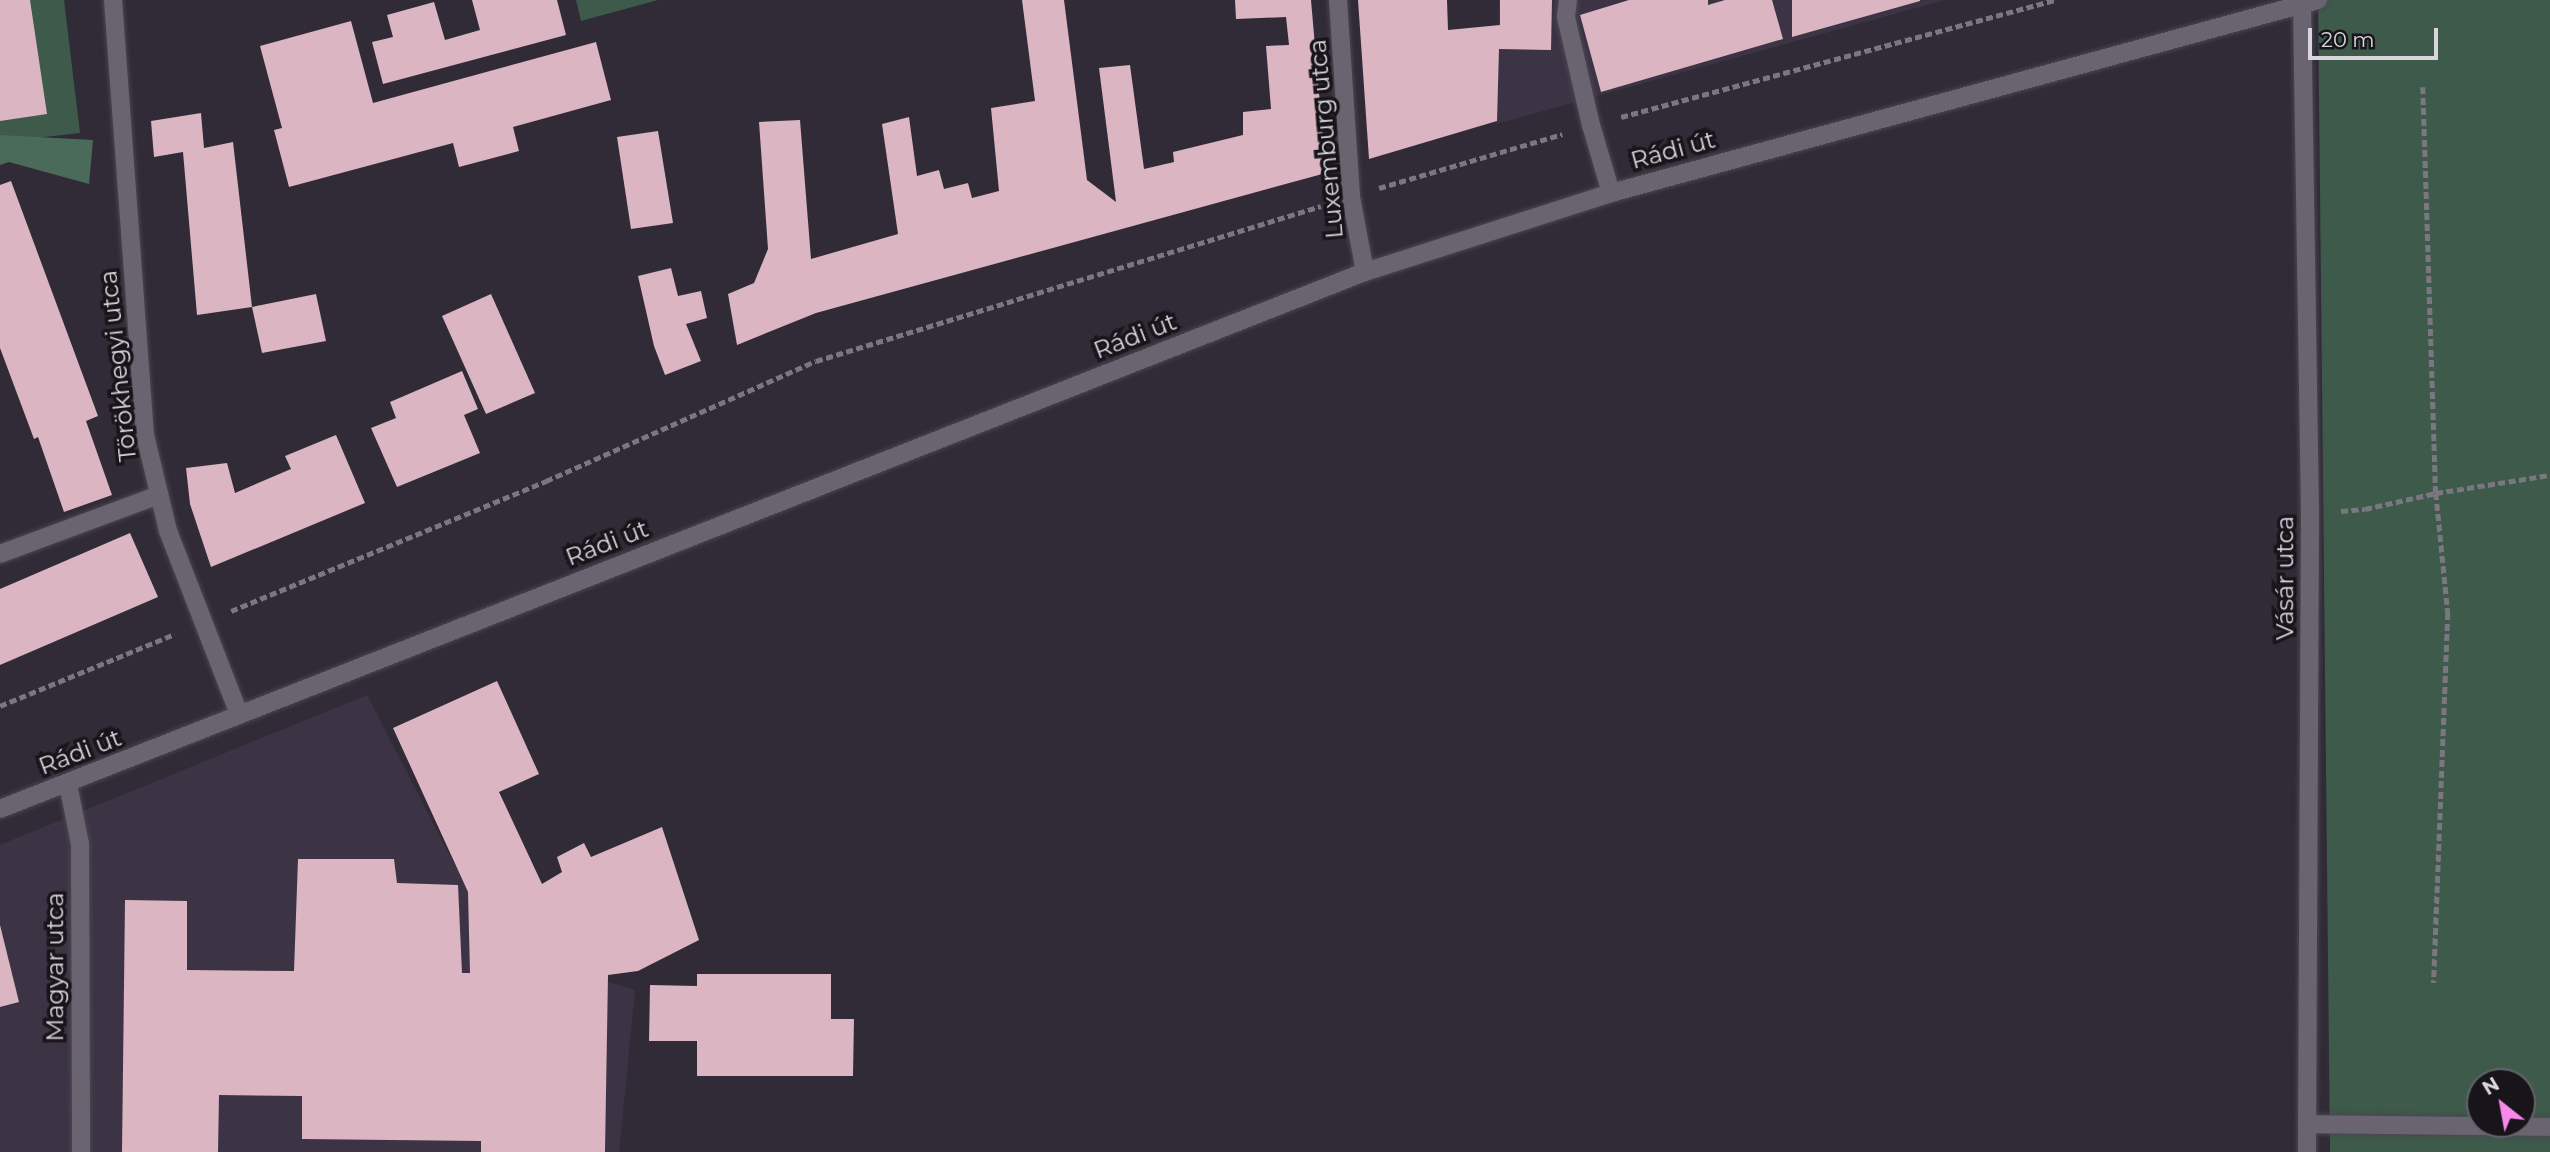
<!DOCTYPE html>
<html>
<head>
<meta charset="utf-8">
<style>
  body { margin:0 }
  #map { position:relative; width:2550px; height:1152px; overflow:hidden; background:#312b37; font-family:Montserrat,sans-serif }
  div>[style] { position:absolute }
  .built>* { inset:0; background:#3c3445 }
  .green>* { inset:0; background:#3d5a4a }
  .forest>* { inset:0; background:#4a6b59 }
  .building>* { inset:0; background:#dbb5c2 }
  .path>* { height:4.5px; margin-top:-2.25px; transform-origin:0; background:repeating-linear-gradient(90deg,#7b7781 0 7px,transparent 0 10.5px) }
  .roads { filter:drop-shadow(0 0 2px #4b4650) drop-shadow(0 0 2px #4b4650) }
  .minor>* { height:18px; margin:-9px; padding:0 9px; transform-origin:9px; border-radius:9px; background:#6a6471 }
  span { translate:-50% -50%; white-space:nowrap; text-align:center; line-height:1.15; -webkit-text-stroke:7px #17151a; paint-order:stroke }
  .street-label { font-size:24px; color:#d8d5dd }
  .north { position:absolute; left:2466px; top:1068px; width:70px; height:70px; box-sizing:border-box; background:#17151a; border:2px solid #646268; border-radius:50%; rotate:329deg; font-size:19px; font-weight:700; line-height:28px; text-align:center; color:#d8d5dd }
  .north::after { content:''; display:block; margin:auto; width:24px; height:32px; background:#f888e9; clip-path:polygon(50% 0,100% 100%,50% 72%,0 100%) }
  .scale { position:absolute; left:2308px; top:28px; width:130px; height:32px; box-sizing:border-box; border:4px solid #d8d5dd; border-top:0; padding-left:9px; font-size:21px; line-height:24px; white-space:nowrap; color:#d8d5dd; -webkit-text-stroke:5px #17151a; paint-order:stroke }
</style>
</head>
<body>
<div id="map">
  <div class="built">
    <i style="clip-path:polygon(1499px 0,1945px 0,1496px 124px)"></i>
    <i style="clip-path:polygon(367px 695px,498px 949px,635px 990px,619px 1152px,0 1152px,0 845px)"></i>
  </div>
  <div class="green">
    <i style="clip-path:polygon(0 0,64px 0,80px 133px,0 142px)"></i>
    <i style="clip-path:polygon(576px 0,658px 0,581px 21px)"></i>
    <i style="clip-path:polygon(evenodd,2318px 0,2550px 0,2550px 1152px,2330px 1152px,2318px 0,2480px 1082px,2522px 1082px,2522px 1124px,2480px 1124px,2480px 1082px)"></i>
  </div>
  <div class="forest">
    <i style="clip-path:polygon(0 135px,93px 140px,89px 184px,9px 162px,0 165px)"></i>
  </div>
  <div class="building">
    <i style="clip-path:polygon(0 0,30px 0,47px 114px,0 121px)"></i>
    <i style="clip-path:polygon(472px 0,557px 0,566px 35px,383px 84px,372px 42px,393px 37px,387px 15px,434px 2px,445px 40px,480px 30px)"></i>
    <i style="clip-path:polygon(1022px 0,1064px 0,1087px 180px,1116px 202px,1099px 68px,1130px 65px,1144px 169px,1174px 162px,1173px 152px,1243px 135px,1243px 112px,1271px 109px,1266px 46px,1289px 45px,1286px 17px,1236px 19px,1235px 0,1311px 0,1326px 173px,816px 313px,737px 345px,728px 294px,754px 283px,768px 249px,759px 122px,800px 120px,811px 259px,898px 234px,882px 124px,909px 117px,917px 176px,939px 170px,944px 189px,968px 183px,972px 198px,999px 191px,991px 108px,1035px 101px)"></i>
    <i style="clip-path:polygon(1358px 0,1447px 0,1448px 30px,1500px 25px,1500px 0,1552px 0,1551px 50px,1499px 49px,1497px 121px,1369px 159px)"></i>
    <i style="clip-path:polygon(1629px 0,1708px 0,1708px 5px,1725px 0,1772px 0,1783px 39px,1601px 92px,1580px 15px)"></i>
    <i style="clip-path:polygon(1792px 0,1920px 0,1920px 1px,1792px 37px)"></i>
    <i style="clip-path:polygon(351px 21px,373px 103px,596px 42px,611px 100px,513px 127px,519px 151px,459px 167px,453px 143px,289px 187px,274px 130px,282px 128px,260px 46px)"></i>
    <i style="clip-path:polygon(201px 113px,204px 148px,233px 142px,252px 307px,197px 315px,183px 152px,154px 157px,151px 121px)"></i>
    <i style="clip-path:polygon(658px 131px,673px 223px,631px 229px,617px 137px)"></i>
    <i style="clip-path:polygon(11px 181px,98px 416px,86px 421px,112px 495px,64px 512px,38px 437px,34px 439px,0 348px,0 185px)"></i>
    <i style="clip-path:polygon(671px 268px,678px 296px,701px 291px,707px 318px,686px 324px,701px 361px,665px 375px,654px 346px,638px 276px)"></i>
    <i style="clip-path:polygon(316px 294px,326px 341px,262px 353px,252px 307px)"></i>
    <i style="clip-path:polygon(491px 294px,535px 393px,486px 414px,442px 316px)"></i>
    <i style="clip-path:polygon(462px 371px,478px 409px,464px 415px,480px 453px,397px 487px,371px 428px,396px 418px,390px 402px)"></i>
    <i style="clip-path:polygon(336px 435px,365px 503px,211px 567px,190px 504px,186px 468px,227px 463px,235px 493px,291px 469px,285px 456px)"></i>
    <i style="clip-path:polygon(130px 533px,158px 597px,0 665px,0 589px)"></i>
    <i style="clip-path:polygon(497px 681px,539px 774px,499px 792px,542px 884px,562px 872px,557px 857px,584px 843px,591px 857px,662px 827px,699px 940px,638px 971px,608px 975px,605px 1152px,481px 1152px,481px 1141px,302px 1139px,302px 1096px,219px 1095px,218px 1152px,122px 1152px,125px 900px,187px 901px,187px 970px,294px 971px,298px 859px,394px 859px,397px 883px,458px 885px,462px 973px,470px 973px,468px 892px,393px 728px)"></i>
    <i style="clip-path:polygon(0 925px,19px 1002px,0 1007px)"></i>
    <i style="clip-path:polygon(697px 974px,831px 974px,831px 1019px,854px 1019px,853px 1076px,697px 1076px,697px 1041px,649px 1041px,650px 985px,697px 986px)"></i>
  </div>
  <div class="path">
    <i style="left:2423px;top:87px;width:406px;rotate:88.2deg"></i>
    <i style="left:2436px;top:493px;width:121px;rotate:84.3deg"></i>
    <i style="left:2448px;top:613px;width:370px;rotate:92.2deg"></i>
    <i style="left:1621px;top:117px;width:450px;rotate:-15.1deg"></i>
    <i style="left:1379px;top:188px;width:191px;rotate:-16.4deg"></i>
    <i style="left:2341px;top:511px;width:24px;rotate:-5deg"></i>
    <i style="left:2365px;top:509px;width:73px;rotate:-12.7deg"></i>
    <i style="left:2436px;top:493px;width:115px;rotate:-9deg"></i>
    <i style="left:231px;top:611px;width:341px;rotate:-22.4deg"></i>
    <i style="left:546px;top:481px;width:295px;rotate:-24deg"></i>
    <i style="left:816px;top:361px;width:528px;rotate:-17.06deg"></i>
    <i style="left:0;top:706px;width:189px;rotate:-22.4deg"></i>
  </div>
  <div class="roads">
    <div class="minor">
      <i style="left:113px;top:0;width:436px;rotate:85.8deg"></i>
      <i style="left:145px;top:435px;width:99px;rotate:76.5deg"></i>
      <i style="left:168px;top:531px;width:196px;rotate:68.8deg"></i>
      <i style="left:1338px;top:0;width:197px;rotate:86.2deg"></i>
      <i style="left:1351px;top:197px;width:76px;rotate:79.4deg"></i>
      <i style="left:1568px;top:0;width:17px;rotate:97deg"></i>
      <i style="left:1566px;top:17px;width:111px;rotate:77deg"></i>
      <i style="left:1591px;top:125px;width:71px;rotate:73.6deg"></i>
      <i style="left:2302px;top:4px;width:508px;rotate:89.1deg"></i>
      <i style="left:2310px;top:512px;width:640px;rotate:90.27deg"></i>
      <i style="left:0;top:554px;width:170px;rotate:-20.4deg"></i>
      <i style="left:68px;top:784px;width:61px;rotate:78.7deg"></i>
      <i style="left:80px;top:844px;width:308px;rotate:89.8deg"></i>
      <i style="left:0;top:809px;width:1467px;rotate:-21.48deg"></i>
      <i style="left:1365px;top:272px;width:258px;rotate:-17.8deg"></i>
      <i style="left:1611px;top:193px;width:733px;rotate:-15.27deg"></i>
      <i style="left:2307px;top:1124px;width:243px;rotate:0.7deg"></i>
    </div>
  </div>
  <div class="street-label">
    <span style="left:1326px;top:139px;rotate:-95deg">Luxemburg utca</span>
    <span style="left:1673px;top:150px;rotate:-15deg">Rádi út</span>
    <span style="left:1135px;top:336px;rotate:-21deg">Rádi út</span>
    <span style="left:118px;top:366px;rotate:-96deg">Törökhegyi utca</span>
    <span style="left:607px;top:543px;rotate:-21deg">Rádi út</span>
    <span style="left:2285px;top:578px;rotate:-90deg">Vásár utca</span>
    <span style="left:80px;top:752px;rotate:-21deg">Rádi út</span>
    <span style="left:55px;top:967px;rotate:-90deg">Magyar utca</span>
  </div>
  <div class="north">N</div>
  <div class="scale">20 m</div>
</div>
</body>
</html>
